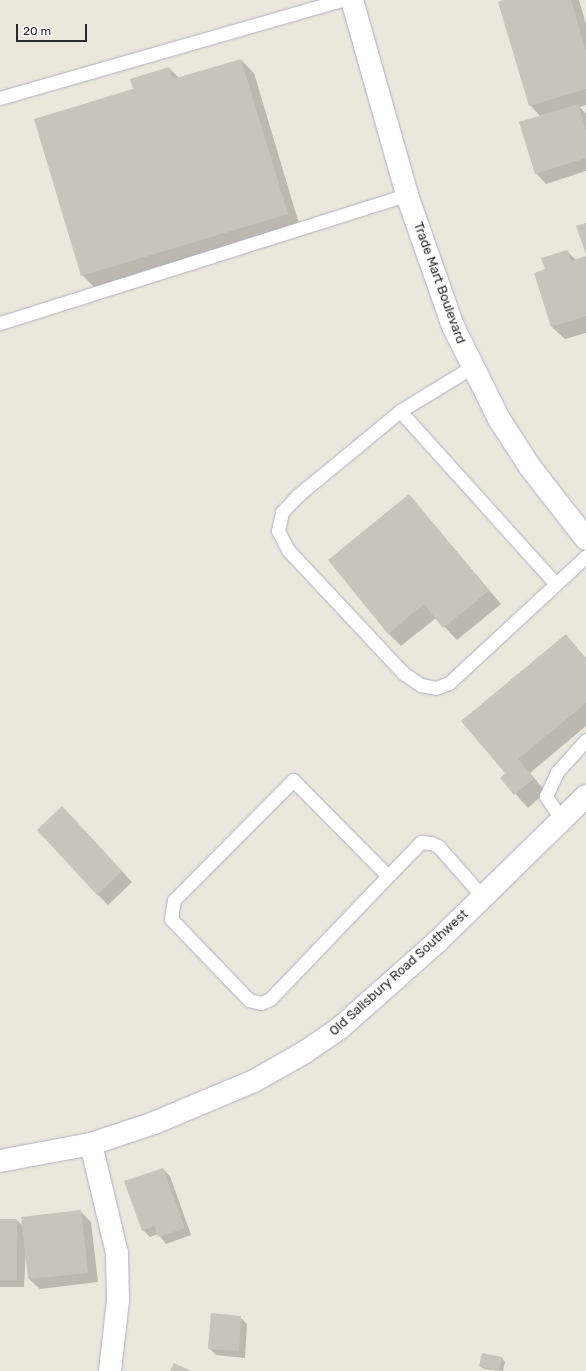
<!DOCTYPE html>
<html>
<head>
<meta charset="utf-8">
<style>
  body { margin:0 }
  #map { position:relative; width:586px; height:1371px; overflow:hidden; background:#eae7dd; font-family:Rubik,sans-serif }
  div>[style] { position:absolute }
  .shadow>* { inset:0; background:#0003 }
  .building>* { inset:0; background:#c6c5bb }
  .roads { filter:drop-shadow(0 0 1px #b0b1bc) drop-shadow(0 0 1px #b0b1bc) }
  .service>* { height:13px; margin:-6.5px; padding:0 6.5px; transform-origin:6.5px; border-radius:6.5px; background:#fff }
  .minor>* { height:22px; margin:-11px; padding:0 11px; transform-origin:11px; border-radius:11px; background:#fff }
  .tertiary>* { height:22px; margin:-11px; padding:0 11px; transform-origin:11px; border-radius:11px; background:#fff }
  span { translate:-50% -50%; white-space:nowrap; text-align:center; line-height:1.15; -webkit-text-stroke:3px #fff; paint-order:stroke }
  .street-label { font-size:13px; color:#2a2a2a }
  .scale { position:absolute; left:16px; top:24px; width:71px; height:18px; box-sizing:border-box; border:2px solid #2a2a2a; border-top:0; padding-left:5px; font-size:12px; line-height:14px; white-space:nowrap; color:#2a2a2a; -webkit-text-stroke:3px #fff; paint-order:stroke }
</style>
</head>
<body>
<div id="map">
  <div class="shadow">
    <i style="clip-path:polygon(506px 0,579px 0,586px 24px,586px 105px,580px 107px,586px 114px,586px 171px,546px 184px,536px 173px,541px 117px,530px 105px)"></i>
    <i style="clip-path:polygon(241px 60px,254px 73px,300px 227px,95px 288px,82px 275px,134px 90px,169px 68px,179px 78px)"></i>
    <i style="clip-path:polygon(567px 251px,576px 260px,586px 257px,586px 333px,565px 339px,552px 327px,546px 270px)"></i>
    <i style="clip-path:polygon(409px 495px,501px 604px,457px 640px,436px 618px,401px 646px,388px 633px)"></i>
    <i style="clip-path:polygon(566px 636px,586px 658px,586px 726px,530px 773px,546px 792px,528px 808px,501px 778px,506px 773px)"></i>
    <i style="clip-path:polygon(73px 818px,132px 882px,108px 905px,97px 894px)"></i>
    <i style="clip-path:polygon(163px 1169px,170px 1176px,191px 1235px,166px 1244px,158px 1234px,150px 1237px,143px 1230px)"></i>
    <i style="clip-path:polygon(81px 1212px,91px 1222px,98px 1282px,40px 1289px,29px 1279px,26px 1247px,24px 1287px,0 1287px,0 1220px,17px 1220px,23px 1226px)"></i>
    <i style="clip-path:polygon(240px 1317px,247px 1324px,245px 1358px,216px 1355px,209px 1348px)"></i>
    <i style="clip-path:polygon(483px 1354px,502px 1358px,505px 1362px,503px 1371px,484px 1369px,480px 1366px)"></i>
  </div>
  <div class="building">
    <i style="clip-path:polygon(503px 0,571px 0,586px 51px,586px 89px,529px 106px,498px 2px)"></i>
    <i style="clip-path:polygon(241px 59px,288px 214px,81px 276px,34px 119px,133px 89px,130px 79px,169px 67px,173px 79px)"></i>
    <i style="clip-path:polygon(578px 104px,586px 130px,586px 158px,535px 174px,519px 122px)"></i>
    <i style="clip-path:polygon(586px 223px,586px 254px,576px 226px)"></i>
    <i style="clip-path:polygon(567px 250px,571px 261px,586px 256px,586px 316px,551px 327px,534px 273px,545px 269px,541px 258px)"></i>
    <i style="clip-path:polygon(409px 494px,489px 591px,443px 628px,424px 604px,388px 634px,328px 560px)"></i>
    <i style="clip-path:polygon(566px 634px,586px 659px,586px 703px,518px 759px,534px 779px,514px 795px,500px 778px,505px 773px,461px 721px)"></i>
    <i style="clip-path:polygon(62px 806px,122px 871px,97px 895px,37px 830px)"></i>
    <i style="clip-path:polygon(163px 1168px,185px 1228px,158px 1237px,154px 1226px,142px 1231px,124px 1181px)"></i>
    <i style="clip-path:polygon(81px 1210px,88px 1273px,28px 1279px,21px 1217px)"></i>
    <i style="clip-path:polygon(0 1219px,17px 1219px,17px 1280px,0 1280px)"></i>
    <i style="clip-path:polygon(211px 1313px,241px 1316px,239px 1351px,208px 1349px)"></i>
    <i style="clip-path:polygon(482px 1353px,502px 1357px,499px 1370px,479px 1366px)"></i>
    <i style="clip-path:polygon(174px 1363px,191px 1371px,170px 1371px)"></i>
  </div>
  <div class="roads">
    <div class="service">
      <i style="left:0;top:98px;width:356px;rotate:-16deg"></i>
      <i style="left:0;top:323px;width:427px;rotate:-17.5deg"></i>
      <i style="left:472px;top:367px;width:84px;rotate:148.6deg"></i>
      <i style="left:400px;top:411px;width:132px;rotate:140.5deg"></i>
      <i style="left:298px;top:495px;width:23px;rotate:133deg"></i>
      <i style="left:282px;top:512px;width:19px;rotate:102deg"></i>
      <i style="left:278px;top:531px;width:21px;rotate:62deg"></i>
      <i style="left:288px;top:550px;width:168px;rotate:46.9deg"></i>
      <i style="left:403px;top:673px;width:22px;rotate:34deg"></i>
      <i style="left:421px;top:685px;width:15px;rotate:11deg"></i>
      <i style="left:436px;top:688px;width:14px;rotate:-21deg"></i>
      <i style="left:449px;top:683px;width:187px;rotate:-42.8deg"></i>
      <i style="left:400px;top:411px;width:233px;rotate:48deg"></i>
      <i style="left:562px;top:820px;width:29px;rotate:-124deg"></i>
      <i style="left:546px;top:796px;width:26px;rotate:-65deg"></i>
      <i style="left:557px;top:772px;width:43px;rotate:-47.8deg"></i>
      <i style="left:388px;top:876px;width:170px;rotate:133.8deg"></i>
      <i style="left:270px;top:999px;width:10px;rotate:156deg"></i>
      <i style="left:261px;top:1003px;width:12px;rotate:-166deg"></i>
      <i style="left:249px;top:1000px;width:112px;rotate:-133.9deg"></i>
      <i style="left:171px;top:919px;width:19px;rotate:-81deg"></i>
      <i style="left:174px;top:900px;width:169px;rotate:-45.2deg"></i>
      <i style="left:293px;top:780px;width:135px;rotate:45.3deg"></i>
      <i style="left:388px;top:876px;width:47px;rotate:-45.9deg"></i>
      <i style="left:421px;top:842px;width:10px;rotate:6deg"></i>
      <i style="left:431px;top:843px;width:8px;rotate:23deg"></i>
      <i style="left:438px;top:846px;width:68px;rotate:48.6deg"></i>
    </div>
    <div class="minor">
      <i style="left:91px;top:1144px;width:112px;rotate:76.6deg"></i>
      <i style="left:117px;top:1253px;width:47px;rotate:88.8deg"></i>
      <i style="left:118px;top:1300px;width:71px;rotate:96.4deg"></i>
      <i style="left:0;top:1161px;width:93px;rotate:-10.6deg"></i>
      <i style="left:91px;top:1144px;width:66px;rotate:-18.4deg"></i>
      <i style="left:154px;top:1123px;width:108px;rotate:-22.8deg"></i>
      <i style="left:254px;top:1081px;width:59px;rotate:-29.6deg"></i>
      <i style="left:305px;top:1052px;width:42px;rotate:-34.4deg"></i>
      <i style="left:340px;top:1028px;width:131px;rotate:-41.6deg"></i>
      <i style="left:438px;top:941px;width:207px;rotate:-44.4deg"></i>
    </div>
    <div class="tertiary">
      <i style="left:352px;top:0;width:203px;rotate:74.2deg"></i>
      <i style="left:407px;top:195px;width:139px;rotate:70.7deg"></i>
      <i style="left:453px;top:326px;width:104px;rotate:63.7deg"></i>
      <i style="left:499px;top:419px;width:57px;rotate:57.1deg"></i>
      <i style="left:530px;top:467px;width:91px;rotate:52.1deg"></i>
    </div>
  </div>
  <div class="street-label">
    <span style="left:439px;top:283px;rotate:70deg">Trade Mart Boulevard</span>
    <span style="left:399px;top:973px;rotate:-42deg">Old Salisbury Road Southwest</span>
  </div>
  <div class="scale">20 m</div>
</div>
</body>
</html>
